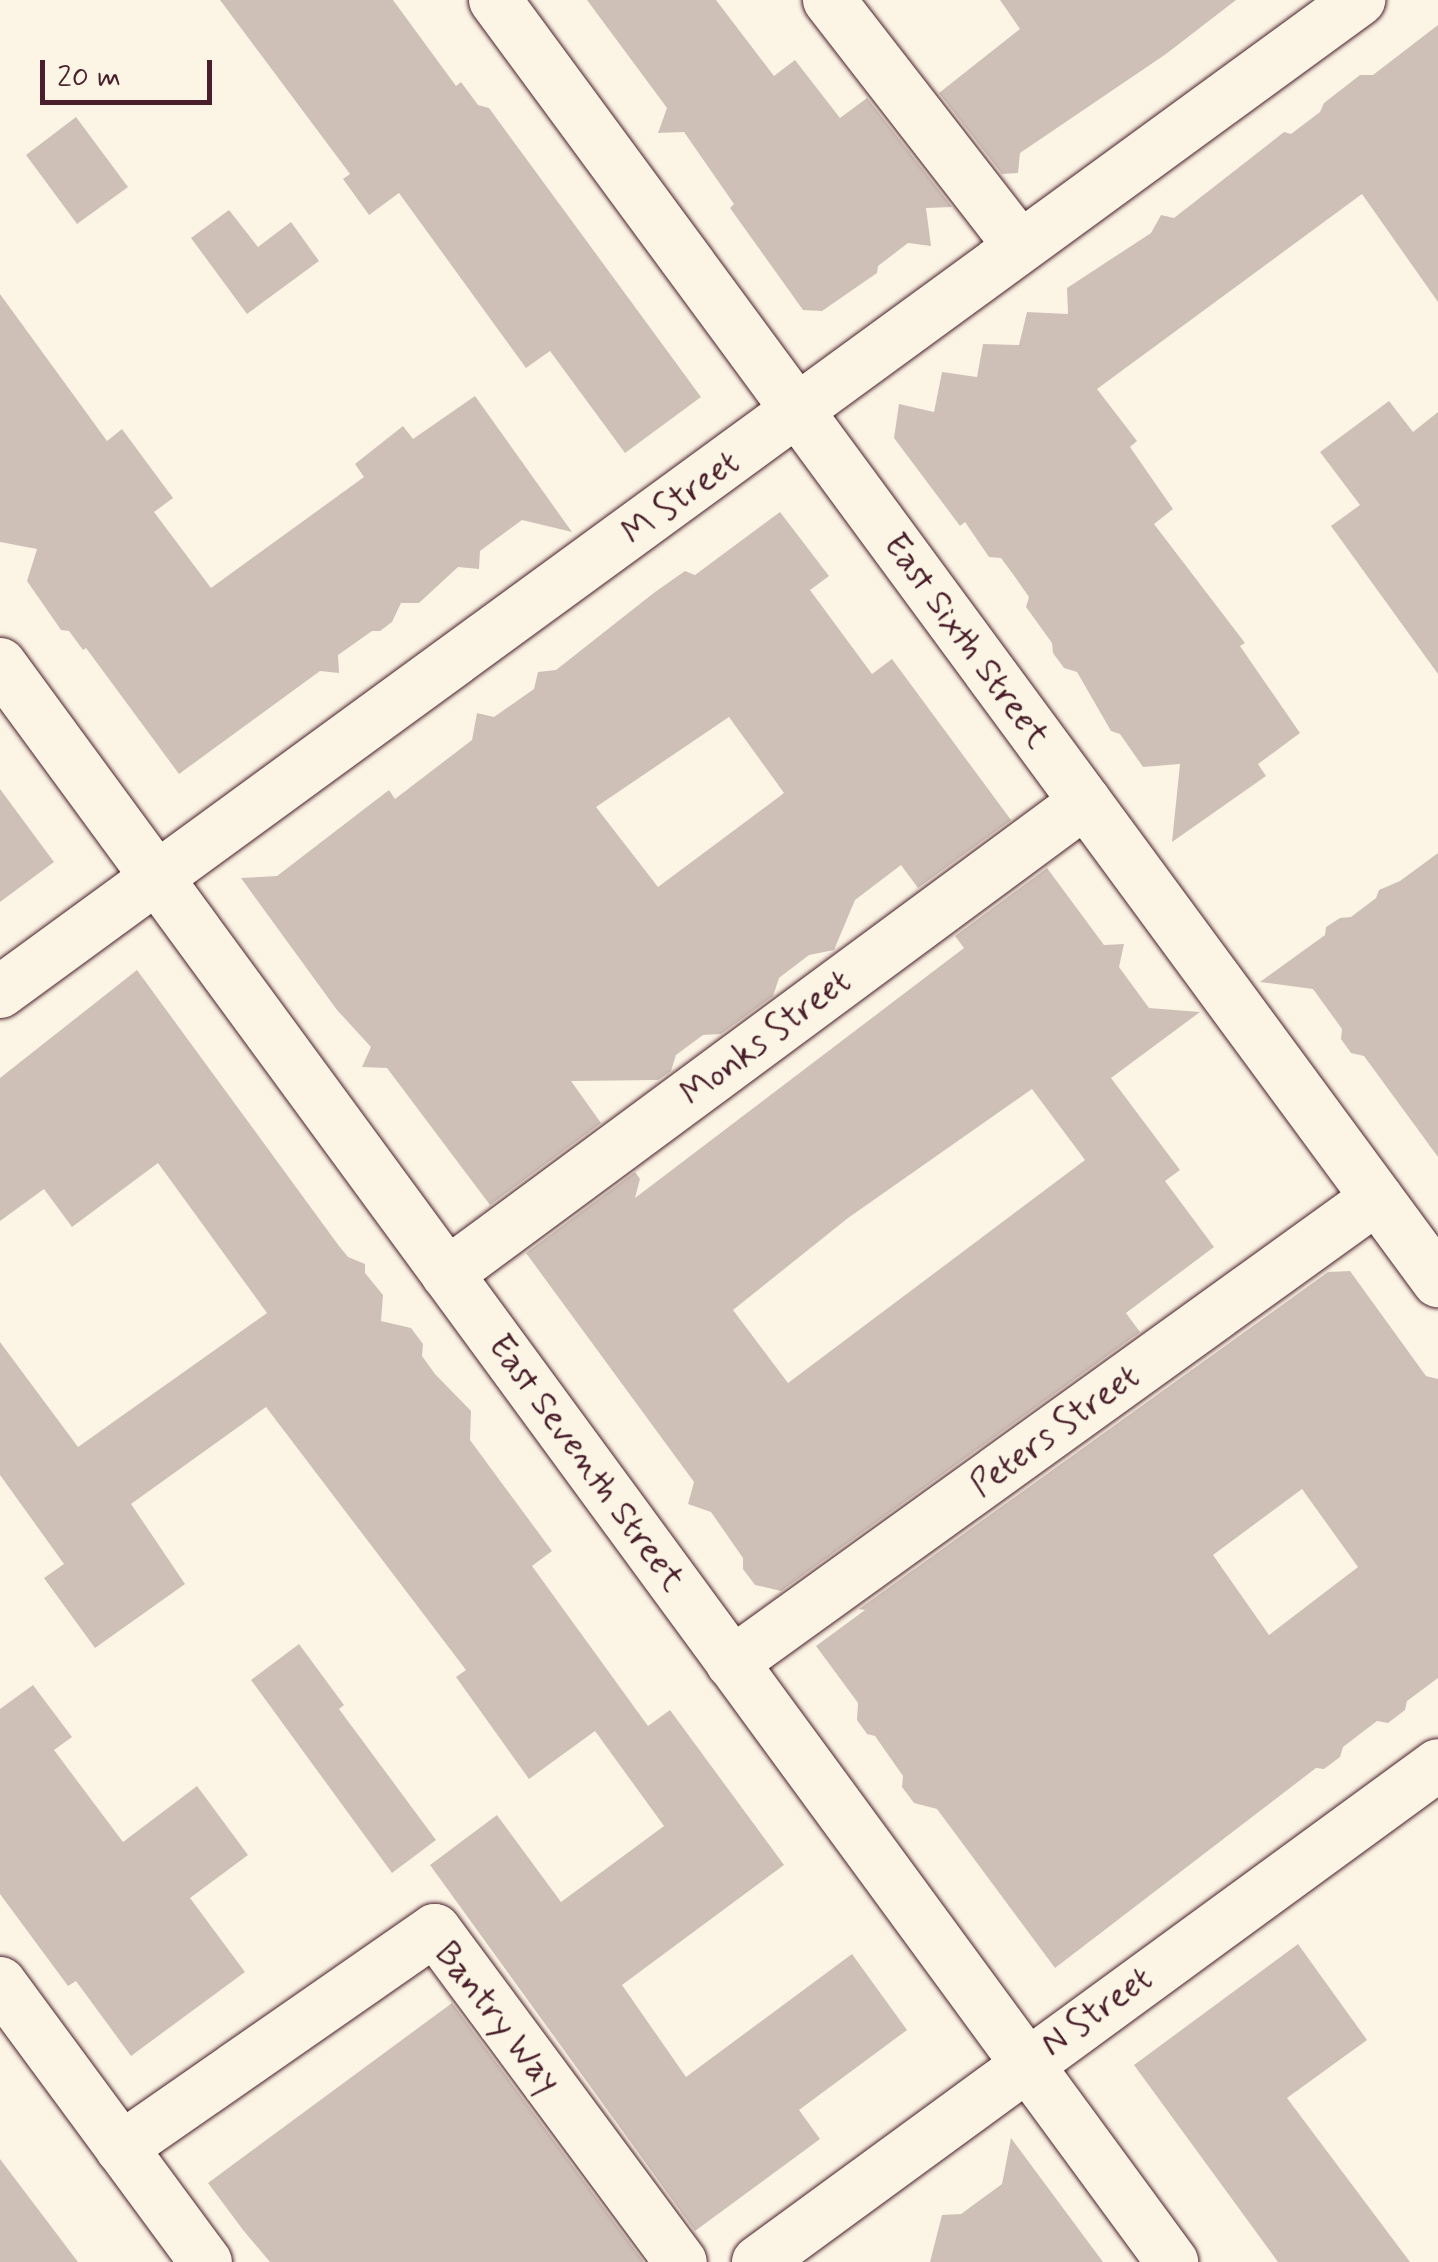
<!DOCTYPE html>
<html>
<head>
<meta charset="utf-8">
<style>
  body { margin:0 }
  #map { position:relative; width:1438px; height:2262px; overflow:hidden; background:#fcf5e5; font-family:Mynerve,sans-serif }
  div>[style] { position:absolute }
  .building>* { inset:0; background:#cfc0b7 }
  .roads { filter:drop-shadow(0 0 2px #4a1f2b) drop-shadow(0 0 2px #4a1f2b) }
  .street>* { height:52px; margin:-26px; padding:0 26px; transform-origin:26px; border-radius:26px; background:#fcf5e5 }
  span { translate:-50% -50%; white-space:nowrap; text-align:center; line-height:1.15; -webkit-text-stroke:8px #fcf5e5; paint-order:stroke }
  .street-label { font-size:35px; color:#4a1f2b }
  .scale { position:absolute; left:40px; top:60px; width:172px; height:45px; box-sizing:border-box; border:5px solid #4a1f2b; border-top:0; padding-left:12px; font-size:30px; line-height:35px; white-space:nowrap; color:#4a1f2b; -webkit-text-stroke:8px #fcf5e5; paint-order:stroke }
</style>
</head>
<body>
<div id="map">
  <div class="building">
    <i style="clip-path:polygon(220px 0,393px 0,456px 86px,461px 82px,478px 105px,489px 108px,701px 397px,625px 453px,550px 351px,526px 368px,399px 193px,369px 215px,343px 179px,350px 174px)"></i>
    <i style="clip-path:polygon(587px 0,716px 0,774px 76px,795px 60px,840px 118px,867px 98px,952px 207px,926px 208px,931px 246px,908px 243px,878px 266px,877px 273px,822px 311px,803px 310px,730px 208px,734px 204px,684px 132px,658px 133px,667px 108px)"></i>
    <i style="clip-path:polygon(1000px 0,1236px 0,1166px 54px,1020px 153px,1018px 173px,1002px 174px,939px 93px,1020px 29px)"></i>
    <i style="clip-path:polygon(1438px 25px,1438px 302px,1362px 194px,1097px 389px,1137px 441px,1130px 447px,1173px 509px,1154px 524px,1245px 643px,1240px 646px,1300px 733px,1258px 764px,1266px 776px,1172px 842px,1180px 764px,1143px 767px,1120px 734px,1111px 731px,1077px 672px,1064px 668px,1053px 653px,1052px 643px,1026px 607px,1029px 597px,1015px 577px,1001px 558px,989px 557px,965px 522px,960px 526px,894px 438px,899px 404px,934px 412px,942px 372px,977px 377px,983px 344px,1019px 345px,1027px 312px,1068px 314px,1067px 288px,1151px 233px,1161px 215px,1174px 218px,1284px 132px,1291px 134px,1320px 112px,1324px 103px,1360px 75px,1373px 75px)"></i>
    <i style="clip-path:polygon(76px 117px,128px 187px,77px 224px,26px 155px)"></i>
    <i style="clip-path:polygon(229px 210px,258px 247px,291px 222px,319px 261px,247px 314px,191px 238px)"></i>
    <i style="clip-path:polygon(0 294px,107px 441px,122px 429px,173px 498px,154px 512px,211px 588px,364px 477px,355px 464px,403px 426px,413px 439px,475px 396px,572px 532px,522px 520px,480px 551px,479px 569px,458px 567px,419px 603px,401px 603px,392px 622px,380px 631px,372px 631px,338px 655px,339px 673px,320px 671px,179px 774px,86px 648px,83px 650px,69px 631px,61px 630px,27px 581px,37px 549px,0 542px)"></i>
    <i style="clip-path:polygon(1389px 401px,1413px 432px,1438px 412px,1438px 674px,1331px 526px,1360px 505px,1320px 452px)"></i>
    <i style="clip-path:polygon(evenodd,780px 512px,829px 576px,810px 590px,872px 674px,892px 659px,1011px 820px,918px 888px,901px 865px,855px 900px,834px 950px,809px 955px,779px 978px,773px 996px,721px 1034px,703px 1035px,676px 1055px,671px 1071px,658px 1080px,571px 1081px,601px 1123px,490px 1205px,387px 1068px,362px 1067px,371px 1047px,337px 1010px,241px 878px,277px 876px,389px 790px,395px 799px,472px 740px,477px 713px,494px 717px,534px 689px,538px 672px,556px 670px,655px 592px,685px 571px,695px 575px,780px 512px,729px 717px,784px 793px,658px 887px,596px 807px,729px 717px)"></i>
    <i style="clip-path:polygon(0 789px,54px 862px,0 902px)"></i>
    <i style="clip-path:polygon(1438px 853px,1438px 1157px,1364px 1056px,1351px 1053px,1341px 1039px,1342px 1029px,1313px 989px,1260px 982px,1325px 935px,1326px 927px,1340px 918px,1351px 917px,1376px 898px,1379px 890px,1400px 881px)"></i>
    <i style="clip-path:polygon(evenodd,1047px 868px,1104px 945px,1124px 944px,1119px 967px,1149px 1008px,1200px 1012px,1111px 1078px,1180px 1170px,1165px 1181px,1214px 1247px,1126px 1313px,1140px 1332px,781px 1591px,755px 1585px,743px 1569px,743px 1558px,711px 1512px,688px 1504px,694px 1482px,526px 1253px,635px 1172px,640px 1179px,635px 1198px,964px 948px,955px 936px,1047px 868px,1032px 1089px,1085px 1160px,788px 1383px,733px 1310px,848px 1218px,1032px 1089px)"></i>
    <i style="clip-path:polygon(137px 970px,339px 1246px,348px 1257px,365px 1264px,365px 1273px,383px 1295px,381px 1321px,411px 1328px,423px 1344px,422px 1356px,435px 1374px,471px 1411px,470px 1440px,552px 1551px,532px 1566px,648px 1726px,670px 1710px,784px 1865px,622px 1985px,686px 2077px,852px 1954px,907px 2030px,799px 2110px,820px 2139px,695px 2231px,430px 1865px,497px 1815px,561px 1902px,664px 1826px,595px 1731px,529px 1779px,456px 1677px,466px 1670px,266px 1407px,131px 1504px,185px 1584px,95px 1648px,44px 1578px,64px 1564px,0 1475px,0 1342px,78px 1447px,267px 1313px,158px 1163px,72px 1227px,44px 1189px,0 1221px,0 1078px)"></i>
    <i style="clip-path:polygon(evenodd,1350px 1271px,1426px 1376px,1438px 1379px,1438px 1678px,1407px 1701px,1405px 1710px,1388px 1723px,1377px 1721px,1343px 1747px,1340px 1757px,1324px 1769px,1316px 1768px,1055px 1968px,937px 1809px,914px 1803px,902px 1787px,903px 1776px,875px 1736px,867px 1734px,857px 1720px,858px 1703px,816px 1646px,865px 1610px,859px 1609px,1328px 1272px,1350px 1271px,1302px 1489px,1358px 1567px,1269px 1635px,1213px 1555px,1302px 1489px)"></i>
    <i style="clip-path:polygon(299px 1644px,344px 1705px,339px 1709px,436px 1840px,392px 1873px,251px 1680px)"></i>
    <i style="clip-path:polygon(33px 1685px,72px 1737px,54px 1750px,123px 1842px,197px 1786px,248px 1855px,190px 1898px,245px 1972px,131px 2056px,76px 1981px,68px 1986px,0 1894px,0 1709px)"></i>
    <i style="clip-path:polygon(1298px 1944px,1367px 2040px,1287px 2098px,1410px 2262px,1278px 2262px,1134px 2065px)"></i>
    <i style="clip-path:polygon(452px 2003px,643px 2261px,643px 2262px,270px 2262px,243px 2230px,208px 2183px)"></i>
    <i style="clip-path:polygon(1011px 2138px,1103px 2262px,930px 2262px,942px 2215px,961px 2214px,1002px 2184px)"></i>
    <i style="clip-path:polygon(0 2159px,78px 2262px,0 2262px)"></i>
  </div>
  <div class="roads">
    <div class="street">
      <i style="left:495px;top:0;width:1591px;rotate:53.64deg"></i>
      <i style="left:829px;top:0;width:310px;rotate:52.2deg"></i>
      <i style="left:0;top:664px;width:1982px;rotate:53.74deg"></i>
      <i style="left:0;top:992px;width:1683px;rotate:-36.13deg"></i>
      <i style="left:447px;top:1274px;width:794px;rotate:-36.49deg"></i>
      <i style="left:732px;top:1663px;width:795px;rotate:-35.79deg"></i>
      <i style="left:0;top:1983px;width:347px;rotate:53.6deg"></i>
      <i style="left:121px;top:2148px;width:382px;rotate:-34.8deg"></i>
      <i style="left:435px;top:1930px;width:413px;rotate:53.5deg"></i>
      <i style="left:758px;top:2262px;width:842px;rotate:-36.16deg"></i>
    </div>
  </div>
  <div class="street-label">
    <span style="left:681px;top:498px;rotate:-36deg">M Street</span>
    <span style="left:966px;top:641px;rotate:54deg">East Sixth Street</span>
    <span style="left:766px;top:1038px;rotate:-37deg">Monks Street</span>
    <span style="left:1055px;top:1431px;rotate:-36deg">Peters Street</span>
    <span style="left:586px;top:1463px;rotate:54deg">East Seventh Street</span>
    <span style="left:1097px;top:2012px;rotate:-36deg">N Street</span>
    <span style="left:497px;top:2018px;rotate:52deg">Bantry Way</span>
  </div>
  <div class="scale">20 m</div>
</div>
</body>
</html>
